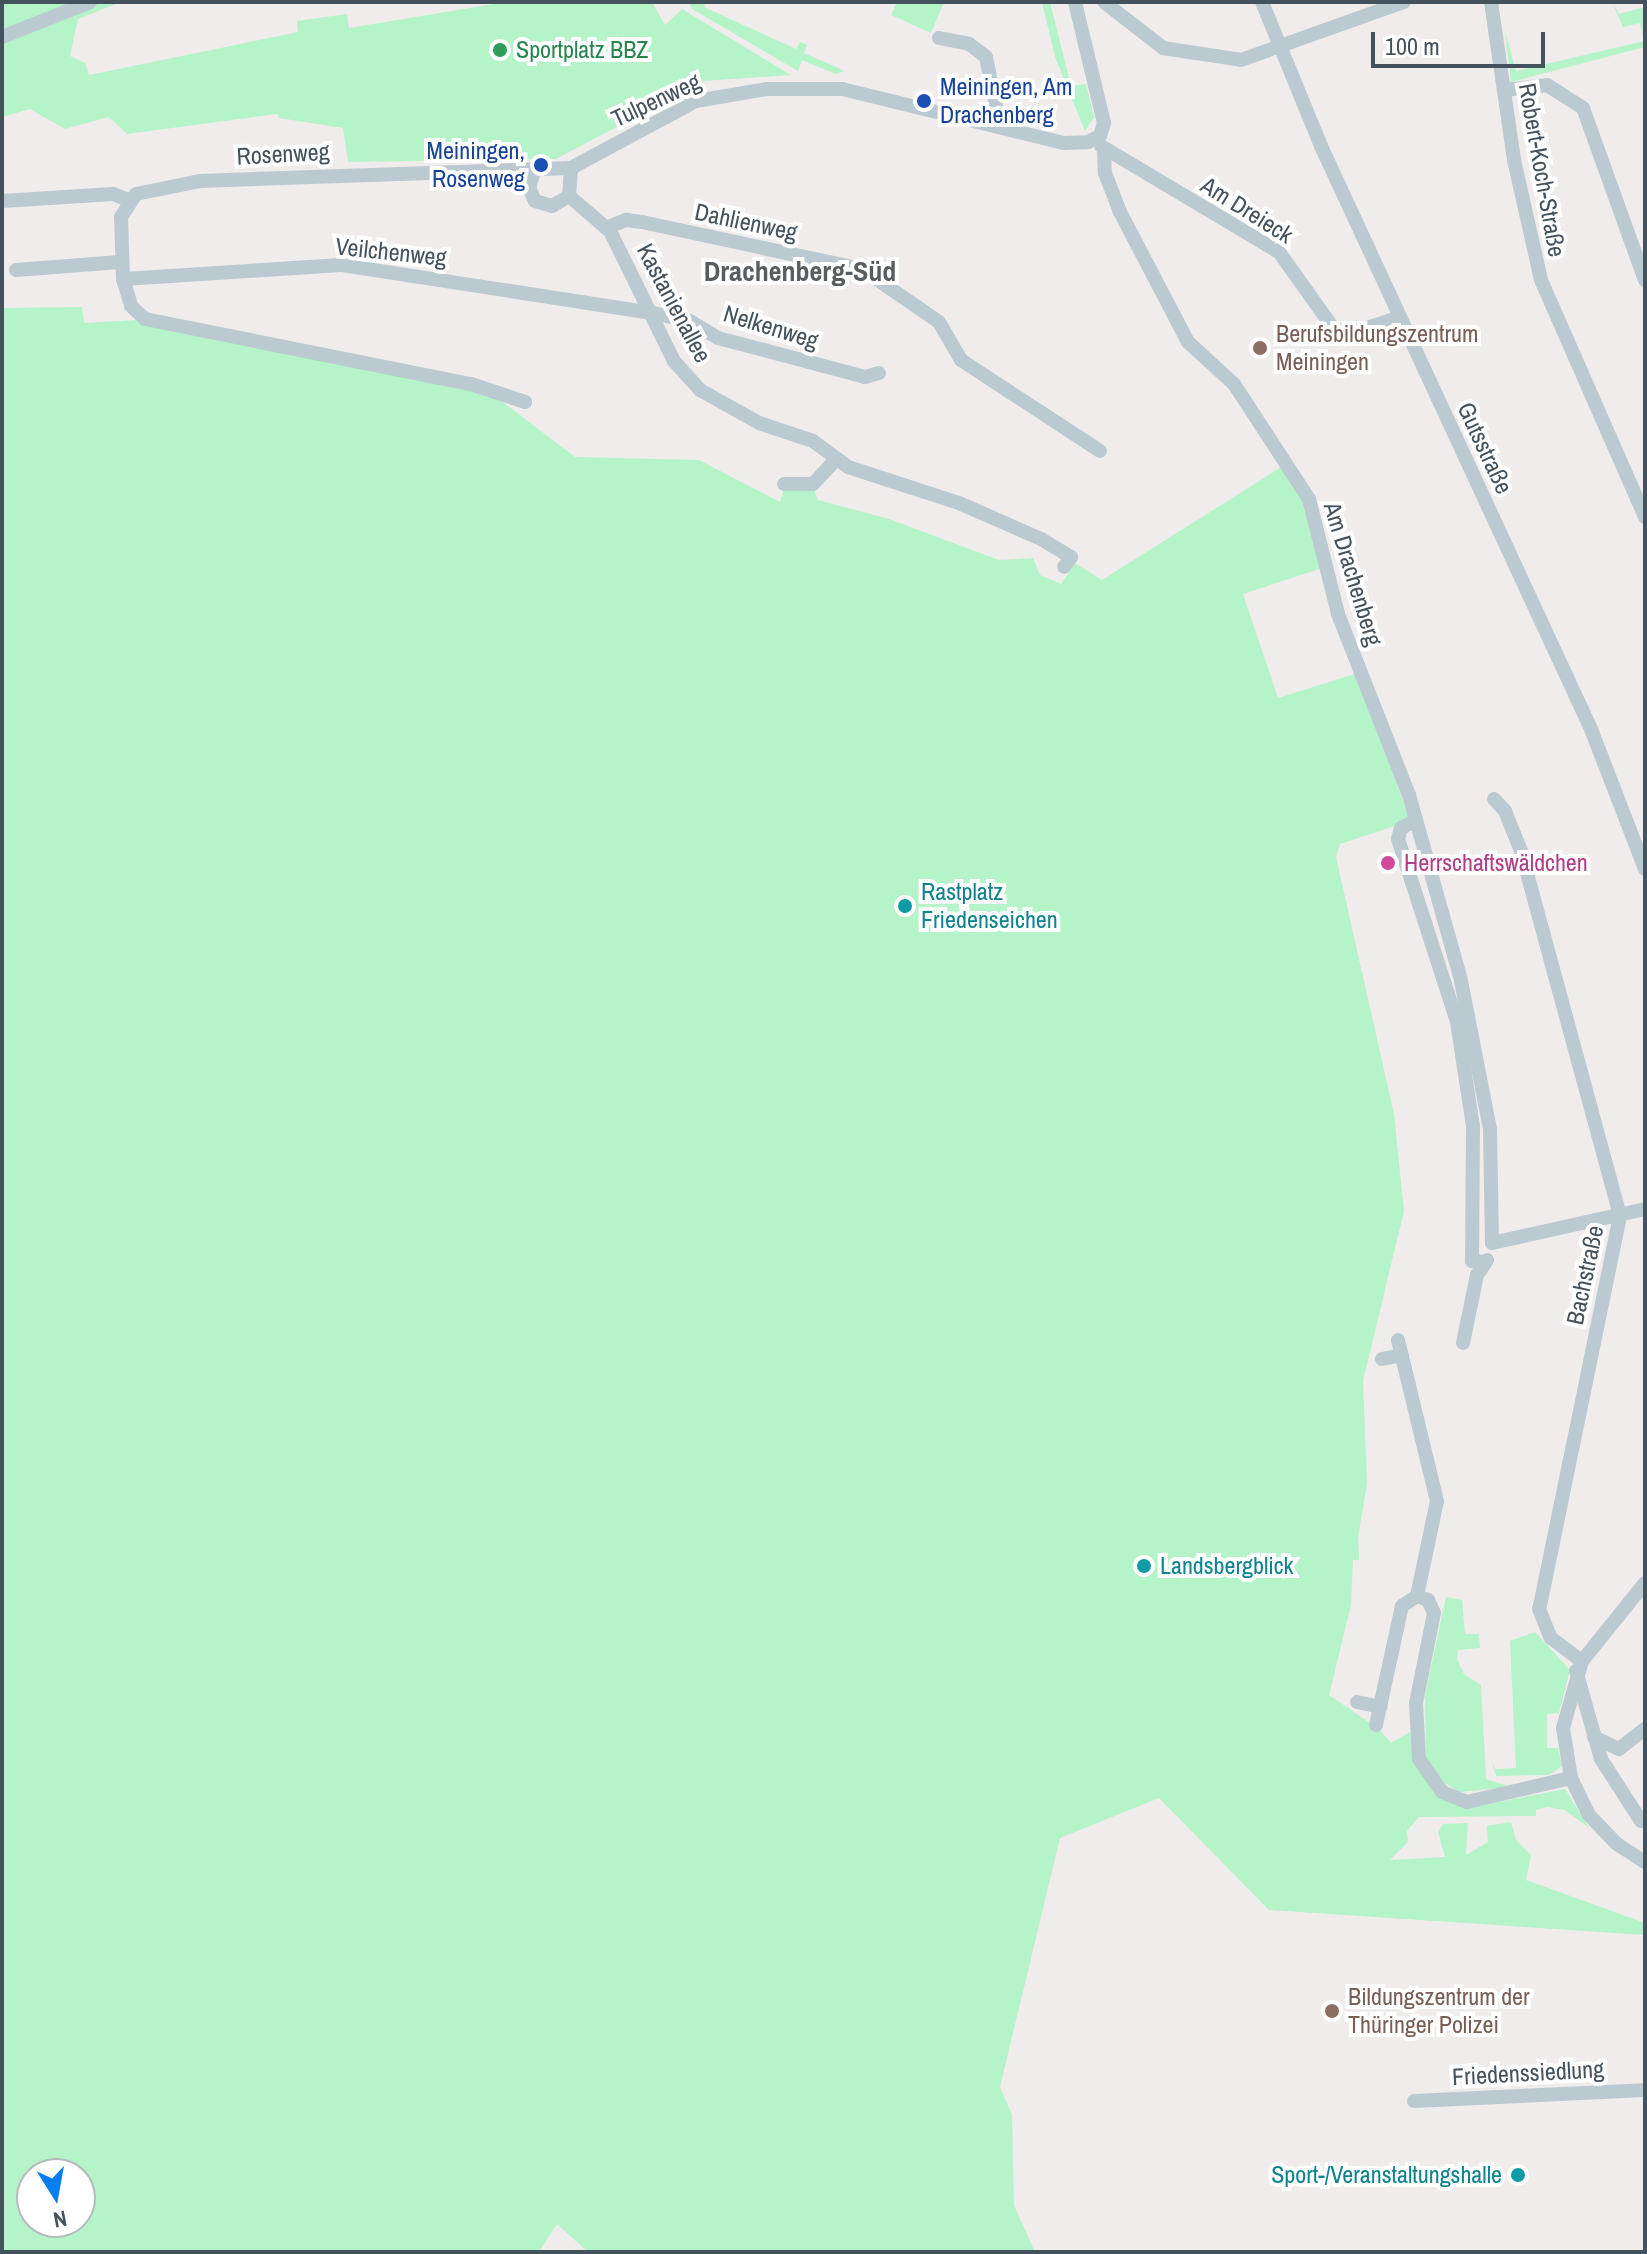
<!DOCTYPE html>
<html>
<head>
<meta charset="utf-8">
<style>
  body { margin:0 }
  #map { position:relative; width:1647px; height:2254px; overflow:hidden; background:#f0ecec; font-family:"Archivo Narrow",sans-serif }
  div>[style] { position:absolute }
  .green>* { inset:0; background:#b5f3c8 }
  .street>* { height:14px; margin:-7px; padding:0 7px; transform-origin:7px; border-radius:7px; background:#bbc9d1 }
  .dots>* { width:22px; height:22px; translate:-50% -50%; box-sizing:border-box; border:4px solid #fff; border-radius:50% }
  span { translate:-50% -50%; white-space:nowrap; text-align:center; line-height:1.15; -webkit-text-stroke:8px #fff; paint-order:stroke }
  .leisure-label { font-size:24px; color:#27864d }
  .left { translate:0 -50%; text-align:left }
  .transit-label { font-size:24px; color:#164399 }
  .right { translate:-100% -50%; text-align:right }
  .street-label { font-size:24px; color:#43525c }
  .education-label { font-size:24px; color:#785e54 }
  .hotel-label { font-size:24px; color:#b23c85 }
  .culture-label { font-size:24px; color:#0d838f }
  .quarter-label { font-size:28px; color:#585d62; font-weight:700 }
  .frame { position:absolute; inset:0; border:4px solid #43525c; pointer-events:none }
  .north { position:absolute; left:16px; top:2158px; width:80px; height:80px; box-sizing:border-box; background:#fff; border:2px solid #b4babe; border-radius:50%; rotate:169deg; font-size:22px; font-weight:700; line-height:32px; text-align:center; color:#43525c }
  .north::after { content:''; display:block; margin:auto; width:28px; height:36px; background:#077def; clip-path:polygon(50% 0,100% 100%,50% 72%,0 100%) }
  .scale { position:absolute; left:1371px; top:32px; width:174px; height:36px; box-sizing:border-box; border:4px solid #43525c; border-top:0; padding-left:10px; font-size:24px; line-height:28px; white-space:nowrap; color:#43525c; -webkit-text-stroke:6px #fff; paint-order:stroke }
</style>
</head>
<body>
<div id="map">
  <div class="green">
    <i style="clip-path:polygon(2px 2px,121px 2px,78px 19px,70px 56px,85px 63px,89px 75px,298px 32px,297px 21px,347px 14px,349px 28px,506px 2px,652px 2px,665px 25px,682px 9px,791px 75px,703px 81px,556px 159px,348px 162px,343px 128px,279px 118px,277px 114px,127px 134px,109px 117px,65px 129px,30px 109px,2px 117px)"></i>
    <i style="clip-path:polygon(689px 2px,706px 2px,704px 7px,796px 49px,800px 42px,807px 45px,804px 53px,845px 71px,836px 74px,802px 60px,798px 71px,692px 9px)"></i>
    <i style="clip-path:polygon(897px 2px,944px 2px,931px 33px,891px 15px)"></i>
    <i style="clip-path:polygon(1042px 2px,1050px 2px,1071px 86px,1086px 84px,1094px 117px,1085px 131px,1055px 57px)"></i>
    <i style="clip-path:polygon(1612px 2px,1619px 14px,1645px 7px,1645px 47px,1511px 82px,1505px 31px,1516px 71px,1644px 41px,1640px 23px,1623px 27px)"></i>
    <i style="clip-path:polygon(evenodd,82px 307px,84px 323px,137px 320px,491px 393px,575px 457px,699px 460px,780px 502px,784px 488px,812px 486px,818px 500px,889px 519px,999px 560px,1033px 558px,1040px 575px,1061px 584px,1075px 563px,1102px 580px,1283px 466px,1304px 500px,1322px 568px,1243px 594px,1278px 698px,1358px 673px,1410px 821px,1340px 844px,1336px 857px,1394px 1114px,1404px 1211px,1363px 1381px,1367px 1484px,1358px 1537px,1359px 1560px,1353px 1560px,1351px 1605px,1329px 1695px,1379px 1729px,1391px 1743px,1410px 1732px,1418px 1768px,1440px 1797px,1474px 1807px,1565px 1789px,1589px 1828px,1565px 1810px,1547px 1807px,1536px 1810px,1536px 1816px,1419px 1817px,1407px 1831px,1408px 1842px,1390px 1860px,1445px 1857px,1438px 1832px,1443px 1824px,1468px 1823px,1466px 1855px,1488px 1842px,1487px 1826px,1511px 1822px,1516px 1840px,1531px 1855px,1526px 1880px,1645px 1923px,1645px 1935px,1269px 1910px,1159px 1798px,1060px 1838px,1000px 2087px,1012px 2115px,1014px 2205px,1034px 2250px,1048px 2252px,588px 2252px,557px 2224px,539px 2252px,2px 2252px,2px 308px,82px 307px,32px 2174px,80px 2174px,80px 2222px,32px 2222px,32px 2174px)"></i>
    <i style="clip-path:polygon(1446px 1597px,1462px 1600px,1465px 1634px,1479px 1634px,1480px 1648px,1458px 1650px,1457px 1659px,1464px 1674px,1481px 1685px,1486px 1779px,1510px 1787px,1459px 1792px,1442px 1781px,1426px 1758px,1425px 1696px)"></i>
    <i style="clip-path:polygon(1535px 1632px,1570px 1670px,1559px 1713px,1547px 1714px,1547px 1748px,1558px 1748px,1562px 1766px,1549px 1775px,1496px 1776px,1491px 1758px,1495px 1769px,1516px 1768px,1510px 1641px)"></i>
  </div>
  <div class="street">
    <i style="left:1104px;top:2px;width:75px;rotate:37.9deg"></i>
    <i style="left:1163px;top:48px;width:79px;rotate:8.7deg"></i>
    <i style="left:1241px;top:60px;width:173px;rotate:-19.6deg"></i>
    <i style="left:1262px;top:2px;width:156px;rotate:67.7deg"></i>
    <i style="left:1321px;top:146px;width:642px;rotate:65.15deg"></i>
    <i style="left:1591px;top:729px;width:150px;rotate:68.9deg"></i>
    <i style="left:1491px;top:2px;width:160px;rotate:81.7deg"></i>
    <i style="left:1514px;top:160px;width:123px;rotate:77.3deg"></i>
    <i style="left:1541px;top:280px;width:259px;rotate:66.3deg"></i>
    <i style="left:2px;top:37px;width:95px;rotate:-21.7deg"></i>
    <i style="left:939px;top:38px;width:31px;rotate:11deg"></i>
    <i style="left:969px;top:44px;width:21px;rotate:37deg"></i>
    <i style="left:986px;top:57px;width:71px;rotate:78.7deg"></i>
    <i style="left:1505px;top:90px;width:42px;rotate:-6.8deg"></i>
    <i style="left:1547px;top:85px;width:43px;rotate:32.6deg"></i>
    <i style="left:1583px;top:108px;width:183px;rotate:70.2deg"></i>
    <i style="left:1101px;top:146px;width:207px;rotate:30.8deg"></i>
    <i style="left:1279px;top:252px;width:95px;rotate:54.5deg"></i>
    <i style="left:1334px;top:329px;width:24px;rotate:5deg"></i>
    <i style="left:1358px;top:331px;width:44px;rotate:-18.4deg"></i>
    <i style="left:1104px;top:150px;width:23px;rotate:88deg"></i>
    <i style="left:1105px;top:173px;width:40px;rotate:69deg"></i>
    <i style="left:1119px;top:210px;width:149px;rotate:62.4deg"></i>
    <i style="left:1188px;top:342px;width:62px;rotate:42.4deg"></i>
    <i style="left:1234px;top:384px;width:137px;rotate:56.9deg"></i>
    <i style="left:1309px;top:499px;width:119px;rotate:75.8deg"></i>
    <i style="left:1338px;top:614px;width:194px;rotate:68.6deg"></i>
    <i style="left:1409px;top:795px;width:188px;rotate:74.3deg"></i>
    <i style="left:1460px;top:976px;width:156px;rotate:78.9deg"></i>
    <i style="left:1490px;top:1129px;width:114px;rotate:89deg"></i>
    <i style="left:1492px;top:1243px;width:157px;rotate:-12.5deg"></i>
    <i style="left:571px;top:168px;width:28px;rotate:94deg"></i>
    <i style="left:569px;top:196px;width:54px;rotate:40.5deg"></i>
    <i style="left:610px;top:231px;width:145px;rotate:63.8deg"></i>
    <i style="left:674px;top:361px;width:39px;rotate:48deg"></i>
    <i style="left:700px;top:390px;width:68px;rotate:29.2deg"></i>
    <i style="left:759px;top:423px;width:57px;rotate:18.4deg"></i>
    <i style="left:813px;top:441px;width:44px;rotate:36.6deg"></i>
    <i style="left:848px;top:467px;width:117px;rotate:18deg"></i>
    <i style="left:959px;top:503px;width:90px;rotate:23.7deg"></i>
    <i style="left:1041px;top:539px;width:35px;rotate:31deg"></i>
    <i style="left:1071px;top:557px;width:12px;rotate:125deg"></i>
    <i style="left:534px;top:171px;width:18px;rotate:106deg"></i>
    <i style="left:529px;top:188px;width:14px;rotate:65deg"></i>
    <i style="left:535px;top:201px;width:18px;rotate:16deg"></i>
    <i style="left:552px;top:206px;width:20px;rotate:-30deg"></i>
    <i style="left:2px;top:201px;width:111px;rotate:-3.6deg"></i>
    <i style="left:113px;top:194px;width:17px;rotate:21deg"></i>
    <i style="left:606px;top:228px;width:22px;rotate:-22deg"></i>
    <i style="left:626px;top:220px;width:16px;rotate:7deg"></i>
    <i style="left:642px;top:222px;width:225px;rotate:12.1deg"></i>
    <i style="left:862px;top:269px;width:93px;rotate:34.5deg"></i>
    <i style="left:939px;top:322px;width:44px;rotate:59.9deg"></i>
    <i style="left:961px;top:360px;width:166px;rotate:33.2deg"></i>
    <i style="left:16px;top:270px;width:104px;rotate:-4.4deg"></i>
    <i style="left:123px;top:279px;width:28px;rotate:73deg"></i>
    <i style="left:131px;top:306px;width:19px;rotate:43deg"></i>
    <i style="left:145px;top:319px;width:332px;rotate:11.3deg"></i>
    <i style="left:471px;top:384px;width:57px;rotate:18.4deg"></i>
    <i style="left:879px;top:373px;width:15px;rotate:164deg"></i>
    <i style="left:865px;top:377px;width:152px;rotate:-165.1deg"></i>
    <i style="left:718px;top:338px;width:33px;rotate:-149deg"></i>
    <i style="left:690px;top:321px;width:39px;rotate:-168deg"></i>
    <i style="left:652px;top:313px;width:315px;rotate:-171.2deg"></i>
    <i style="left:341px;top:265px;width:218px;rotate:176.3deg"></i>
    <i style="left:123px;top:279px;width:62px;rotate:-91.8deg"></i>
    <i style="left:121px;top:217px;width:27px;rotate:-57deg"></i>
    <i style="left:136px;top:194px;width:65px;rotate:-11.5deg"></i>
    <i style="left:200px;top:181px;width:371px;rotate:-2deg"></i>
    <i style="left:571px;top:168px;width:142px;rotate:-28.2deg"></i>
    <i style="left:696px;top:101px;width:72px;rotate:-9.6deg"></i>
    <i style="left:767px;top:89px;width:75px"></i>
    <i style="left:842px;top:89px;width:228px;rotate:13.7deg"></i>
    <i style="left:1064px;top:143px;width:24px;rotate:-2deg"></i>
    <i style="left:1088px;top:142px;width:13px;rotate:-27deg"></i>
    <i style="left:1100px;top:136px;width:14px;rotate:-73deg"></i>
    <i style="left:1104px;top:123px;width:124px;rotate:-103.5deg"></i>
    <i style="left:784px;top:484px;width:29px"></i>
    <i style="left:813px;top:484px;width:33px;rotate:-47deg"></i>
    <i style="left:1494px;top:799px;width:16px;rotate:47deg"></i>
    <i style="left:1505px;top:811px;width:43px;rotate:68.2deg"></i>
    <i style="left:1521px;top:851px;width:378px;rotate:74.8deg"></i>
    <i style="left:1620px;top:1216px;width:401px;rotate:101.6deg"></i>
    <i style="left:1539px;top:1609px;width:31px;rotate:68deg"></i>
    <i style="left:1551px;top:1638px;width:39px;rotate:37deg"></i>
    <i style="left:1415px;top:821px;width:16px;rotate:153deg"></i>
    <i style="left:1401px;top:828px;width:11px;rotate:105deg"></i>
    <i style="left:1398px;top:839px;width:192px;rotate:72.1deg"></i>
    <i style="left:1457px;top:1022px;width:105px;rotate:81.3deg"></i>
    <i style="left:1473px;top:1126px;width:135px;rotate:90.4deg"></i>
    <i style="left:1472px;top:1261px;width:13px;rotate:4deg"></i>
    <i style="left:1398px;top:1340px;width:166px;rotate:76.4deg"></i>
    <i style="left:1437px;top:1501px;width:97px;rotate:101.9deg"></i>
    <i style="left:1417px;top:1596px;width:12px;rotate:20deg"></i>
    <i style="left:1428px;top:1600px;width:14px;rotate:65deg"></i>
    <i style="left:1434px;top:1613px;width:92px;rotate:101.3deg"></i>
    <i style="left:1416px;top:1703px;width:56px;rotate:86.9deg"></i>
    <i style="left:1419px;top:1759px;width:40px;rotate:55.1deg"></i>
    <i style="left:1442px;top:1792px;width:27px;rotate:22deg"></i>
    <i style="left:1467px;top:1802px;width:107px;rotate:-13deg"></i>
    <i style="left:1463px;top:1343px;width:69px;rotate:-78.4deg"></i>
    <i style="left:1477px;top:1275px;width:18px;rotate:-56deg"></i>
    <i style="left:1382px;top:1359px;width:20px;rotate:-11deg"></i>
    <i style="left:1645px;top:1583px;width:100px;rotate:128.9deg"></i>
    <i style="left:1582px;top:1661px;width:70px;rotate:105.8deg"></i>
    <i style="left:1563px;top:1728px;width:51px;rotate:80.9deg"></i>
    <i style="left:1571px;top:1778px;width:41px;rotate:64.1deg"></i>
    <i style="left:1589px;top:1815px;width:40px;rotate:46deg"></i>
    <i style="left:1617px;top:1844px;width:33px;rotate:33deg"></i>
    <i style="left:1576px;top:1671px;width:91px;rotate:74.1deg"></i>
    <i style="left:1601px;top:1759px;width:74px;rotate:57.2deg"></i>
    <i style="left:1357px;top:1702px;width:24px;rotate:12deg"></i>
    <i style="left:1376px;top:1725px;width:122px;rotate:-77.7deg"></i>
    <i style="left:1402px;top:1606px;width:18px;rotate:-34deg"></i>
    <i style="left:1594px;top:1737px;width:28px;rotate:26deg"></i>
    <i style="left:1619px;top:1749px;width:33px;rotate:-38deg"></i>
    <i style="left:1414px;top:2101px;width:231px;rotate:-2.7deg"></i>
  </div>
  <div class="dots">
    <i style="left:500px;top:50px;background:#2e9e5b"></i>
    <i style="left:924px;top:101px;background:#1a4fb4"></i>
    <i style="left:541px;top:165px;background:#1a4fb4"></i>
    <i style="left:1260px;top:348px;background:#8d6e63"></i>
    <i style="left:1388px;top:863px;background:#d1479c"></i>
    <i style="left:905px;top:906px;background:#0f9aa8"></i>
    <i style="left:1144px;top:1566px;background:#0f9aa8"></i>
    <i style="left:1332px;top:2011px;background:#8d6e63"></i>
    <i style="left:1518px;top:2175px;background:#0f9aa8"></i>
  </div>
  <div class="leisure-label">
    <span class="left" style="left:516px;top:50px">Sportplatz BBZ</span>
  </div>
  <div class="transit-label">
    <span class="left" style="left:940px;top:101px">Meiningen, Am<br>Drachenberg</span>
    <span class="right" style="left:525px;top:165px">Meiningen,<br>Rosenweg</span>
  </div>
  <div class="street-label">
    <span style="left:656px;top:100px;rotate:-25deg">Tulpenweg</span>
    <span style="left:283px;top:154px;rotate:-3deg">Rosenweg</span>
    <span style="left:1542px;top:170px;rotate:80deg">Robert-Koch-Straße</span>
    <span style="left:1247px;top:210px;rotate:32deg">Am Dreieck</span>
    <span style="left:746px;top:222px;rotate:12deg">Dahlienweg</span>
    <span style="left:391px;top:252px;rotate:6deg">Veilchenweg</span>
    <span style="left:674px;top:303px;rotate:62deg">Kastanienallee</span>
    <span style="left:771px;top:327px;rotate:17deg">Nelkenweg</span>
    <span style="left:1485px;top:448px;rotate:65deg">Gutsstraße</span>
    <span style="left:1353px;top:574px;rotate:73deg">Am Drachenberg</span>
    <span style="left:1585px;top:1275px;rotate:-78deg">Bachstraße</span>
    <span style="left:1528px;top:2073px;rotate:-3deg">Friedenssiedlung</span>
  </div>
  <div class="education-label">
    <span class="left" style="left:1276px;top:348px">Berufsbildungszentrum<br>Meiningen</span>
    <span class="left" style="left:1348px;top:2011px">Bildungszentrum der<br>Thüringer Polizei</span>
  </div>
  <div class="hotel-label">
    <span class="left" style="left:1404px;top:863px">Herrschaftswäldchen</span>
  </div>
  <div class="culture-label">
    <span class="left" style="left:921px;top:906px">Rastplatz<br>Friedenseichen</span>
    <span class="left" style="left:1160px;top:1566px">Landsbergblick</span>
    <span class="right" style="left:1502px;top:2175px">Sport-/Veranstaltungshalle</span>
  </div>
  <div class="quarter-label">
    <span style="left:800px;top:271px">Drachenberg-Süd</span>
  </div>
  <div class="frame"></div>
  <div class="north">N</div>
  <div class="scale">100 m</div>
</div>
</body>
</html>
